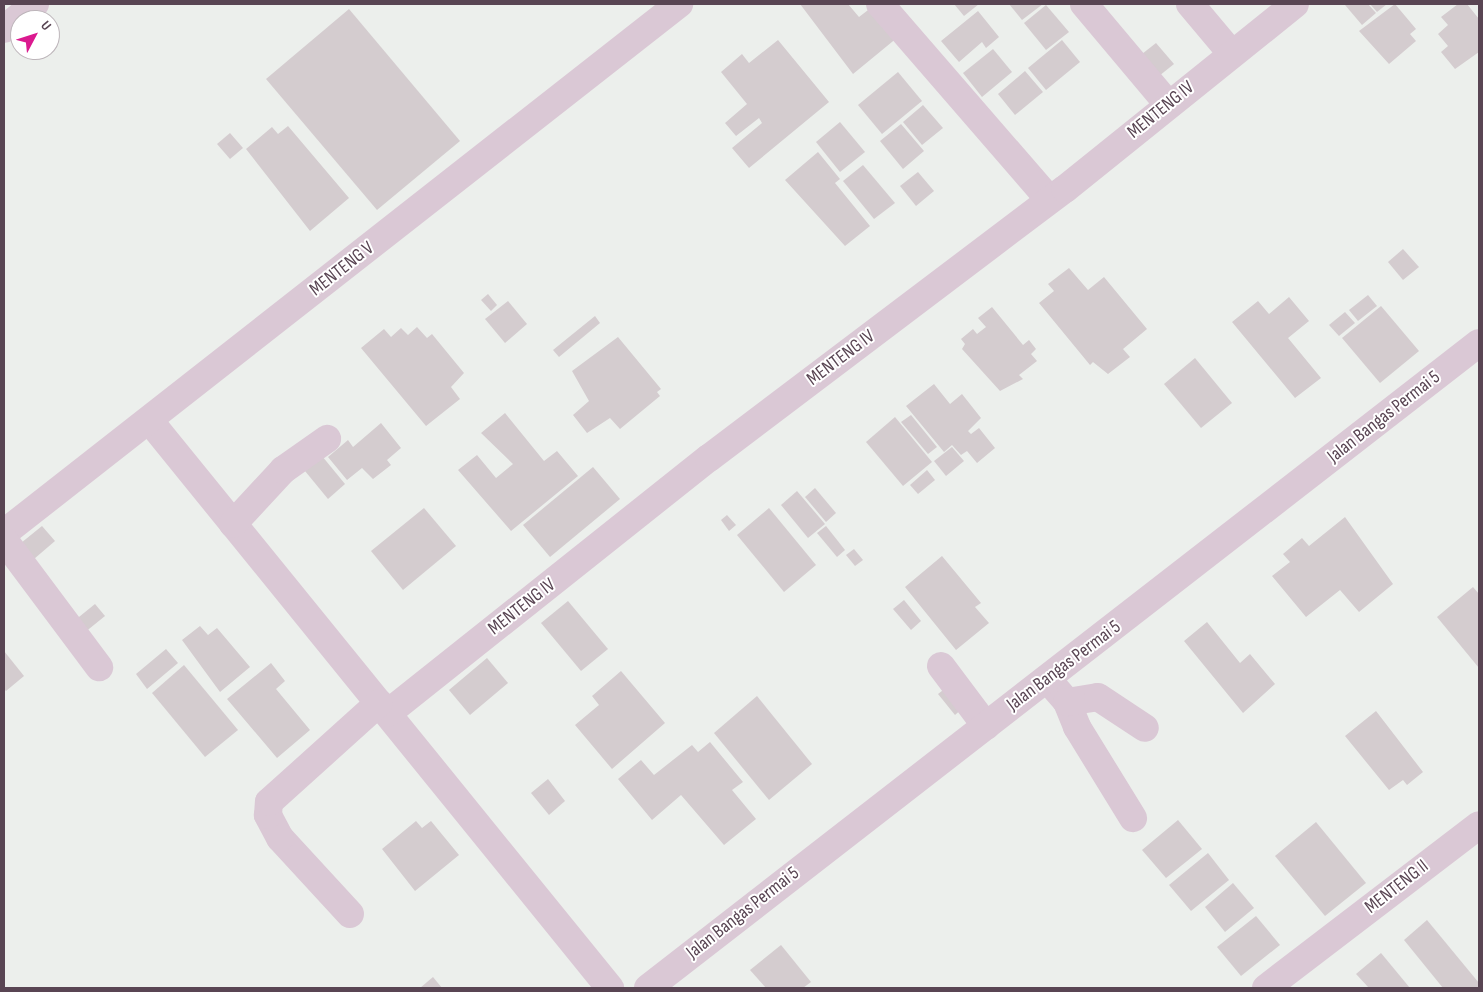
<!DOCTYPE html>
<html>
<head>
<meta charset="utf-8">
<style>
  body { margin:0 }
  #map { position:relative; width:1483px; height:992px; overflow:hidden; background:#ecefec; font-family:"Sofia Sans Condensed",sans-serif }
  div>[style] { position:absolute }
  .building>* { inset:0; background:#d4cccf }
  .minor>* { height:28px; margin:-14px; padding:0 14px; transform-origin:14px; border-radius:14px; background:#dac8d5 }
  span { translate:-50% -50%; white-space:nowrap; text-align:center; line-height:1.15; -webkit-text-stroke:4px #fff; paint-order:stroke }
  .street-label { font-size:19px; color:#594553 }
  .frame { position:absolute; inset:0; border:5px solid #594553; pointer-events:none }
  .north { position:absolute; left:10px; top:10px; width:50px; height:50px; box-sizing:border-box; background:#fff; border:1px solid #bdb5ba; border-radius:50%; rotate:50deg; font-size:14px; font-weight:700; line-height:20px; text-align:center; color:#594553 }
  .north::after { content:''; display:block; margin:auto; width:18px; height:22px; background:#db1a8f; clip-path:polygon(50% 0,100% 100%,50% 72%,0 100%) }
</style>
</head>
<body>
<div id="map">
  <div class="building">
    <i style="clip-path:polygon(800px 4px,848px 4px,859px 17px,872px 7px,898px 37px,853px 74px)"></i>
    <i style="clip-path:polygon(954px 4px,979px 4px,964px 16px)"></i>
    <i style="clip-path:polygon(1009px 4px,1043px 4px,1022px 20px)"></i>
    <i style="clip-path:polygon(1368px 4px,1376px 13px,1362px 25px,1345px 5px)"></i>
    <i style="clip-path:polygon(1370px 4px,1387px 4px,1377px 12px)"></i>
    <i style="clip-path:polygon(1395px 4px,1416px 29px,1410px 34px,1416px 41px,1389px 64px,1359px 31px)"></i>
    <i style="clip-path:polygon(1458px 4px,1467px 4px,1479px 19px,1479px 52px,1455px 69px,1441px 52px,1448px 46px,1438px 34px,1448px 25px,1441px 17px)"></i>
    <i style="clip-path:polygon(1046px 5px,1069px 32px,1046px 50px,1024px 23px)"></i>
    <i style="clip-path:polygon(349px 9px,460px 141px,377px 210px,266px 79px)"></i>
    <i style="clip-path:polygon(978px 11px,999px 37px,986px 48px,982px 42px,959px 62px,941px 41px)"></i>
    <i style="clip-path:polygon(778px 40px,829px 102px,749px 168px,732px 148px,762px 123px,759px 118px,736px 136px,725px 123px,747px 104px,721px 72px,742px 54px,749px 63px)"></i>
    <i style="clip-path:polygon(1062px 40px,1080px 62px,1046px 90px,1028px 68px)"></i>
    <i style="clip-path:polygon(1156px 43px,1174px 64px,1159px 76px,1142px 54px)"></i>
    <i style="clip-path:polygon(993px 49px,1012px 72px,982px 97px,963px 73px)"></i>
    <i style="clip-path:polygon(1025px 71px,1043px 92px,1015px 115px,998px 94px)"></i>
    <i style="clip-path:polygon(898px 72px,922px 101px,882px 134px,858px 105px)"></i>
    <i style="clip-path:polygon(923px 105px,943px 128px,922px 145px,903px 122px)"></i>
    <i style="clip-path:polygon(840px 122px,865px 152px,840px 172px,816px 142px)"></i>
    <i style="clip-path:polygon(901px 124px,924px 151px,903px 169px,880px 141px)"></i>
    <i style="clip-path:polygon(288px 126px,349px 198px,310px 231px,246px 149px,272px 127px,278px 134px)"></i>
    <i style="clip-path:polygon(230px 133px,243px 148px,230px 159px,217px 144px)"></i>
    <i style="clip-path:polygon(818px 152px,840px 179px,835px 183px,870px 226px,845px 246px,785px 180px)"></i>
    <i style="clip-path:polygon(863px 165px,895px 203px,874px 219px,843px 181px)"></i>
    <i style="clip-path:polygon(918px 172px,934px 191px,916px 206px,900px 186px)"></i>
    <i style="clip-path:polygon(1403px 249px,1419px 267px,1403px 280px,1388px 262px)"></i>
    <i style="clip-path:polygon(1069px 268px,1088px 290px,1104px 277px,1147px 329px,1123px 349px,1130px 357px,1108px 374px,1093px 362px,1090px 365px,1039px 303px,1054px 291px,1048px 284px)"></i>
    <i style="clip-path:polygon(488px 294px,497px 305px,491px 311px,481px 300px)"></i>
    <i style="clip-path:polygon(1368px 295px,1377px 306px,1358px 321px,1349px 310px)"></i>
    <i style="clip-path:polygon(1289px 297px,1309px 321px,1288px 338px,1321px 378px,1295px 398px,1232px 322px,1258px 301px,1269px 314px)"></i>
    <i style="clip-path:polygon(508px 301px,527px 324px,505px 343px,485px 319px)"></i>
    <i style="clip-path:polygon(1381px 306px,1419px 351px,1380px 383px,1342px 338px)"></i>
    <i style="clip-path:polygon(992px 307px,1023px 345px,1029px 340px,1036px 349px,1031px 354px,1037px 361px,1019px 375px,1023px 379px,1000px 391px,962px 349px,965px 344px,961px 339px,973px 329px,977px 334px,986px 327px,978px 318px)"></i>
    <i style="clip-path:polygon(1345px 312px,1355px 323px,1339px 336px,1329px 325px)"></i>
    <i style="clip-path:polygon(595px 316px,600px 323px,559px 357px,553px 350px)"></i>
    <i style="clip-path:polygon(417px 327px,427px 338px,432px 334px,464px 373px,451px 387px,460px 399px,426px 426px,361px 348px,384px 329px,391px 337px,401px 328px,408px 335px)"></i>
    <i style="clip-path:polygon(618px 337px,661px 389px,657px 392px,660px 396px,620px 429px,610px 418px,587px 433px,573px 415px,589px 401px,572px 371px)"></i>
    <i style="clip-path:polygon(1195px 358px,1232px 403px,1201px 428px,1164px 384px)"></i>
    <i style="clip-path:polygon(934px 384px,950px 404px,962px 394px,981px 418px,968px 431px,971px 434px,979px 428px,995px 448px,977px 463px,967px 451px,961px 455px,952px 445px,944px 452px,906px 406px)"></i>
    <i style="clip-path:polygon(505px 413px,544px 461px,557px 451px,578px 476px,511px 531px,458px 470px,477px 455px,496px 478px,513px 464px,481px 433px)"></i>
    <i style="clip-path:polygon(911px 415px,937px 447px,928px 454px,901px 422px)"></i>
    <i style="clip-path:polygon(895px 417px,932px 462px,903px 486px,866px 442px)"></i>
    <i style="clip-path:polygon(381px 423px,401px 448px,387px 460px,391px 465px,373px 479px,362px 468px,347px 480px,328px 457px,348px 440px,353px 447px)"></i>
    <i style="clip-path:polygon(952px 447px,964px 461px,946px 476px,934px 461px)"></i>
    <i style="clip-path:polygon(322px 456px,345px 484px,328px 499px,305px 471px)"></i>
    <i style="clip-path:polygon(593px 467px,620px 499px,550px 557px,523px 525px)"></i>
    <i style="clip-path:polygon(927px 470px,935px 480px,918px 494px,910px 485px)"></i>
    <i style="clip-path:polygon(815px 488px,836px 513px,826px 522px,805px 497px)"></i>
    <i style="clip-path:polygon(797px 491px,825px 524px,808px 538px,781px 505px)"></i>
    <i style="clip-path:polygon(424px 508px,456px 546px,403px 590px,371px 551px)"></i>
    <i style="clip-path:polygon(769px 508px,816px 565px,784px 592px,737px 535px)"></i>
    <i style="clip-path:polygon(727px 515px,736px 525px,729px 531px,721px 520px)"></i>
    <i style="clip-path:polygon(1345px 517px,1393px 584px,1359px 612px,1340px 590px,1306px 617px,1272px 576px,1290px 562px,1283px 554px,1302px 538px,1309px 546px)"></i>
    <i style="clip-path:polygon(42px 526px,55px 541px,34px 559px,21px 543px)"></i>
    <i style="clip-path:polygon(826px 526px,845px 550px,837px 557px,817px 533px)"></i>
    <i style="clip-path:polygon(854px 549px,863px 560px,855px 566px,846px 555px)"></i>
    <i style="clip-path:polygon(942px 556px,981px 603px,975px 607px,989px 623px,956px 650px,905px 587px)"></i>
    <i style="clip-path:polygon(1473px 587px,1479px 594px,1479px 668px,1437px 617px)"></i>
    <i style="clip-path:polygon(904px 600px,921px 621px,911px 630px,893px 609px)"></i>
    <i style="clip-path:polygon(568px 601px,608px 649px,581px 671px,541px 623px)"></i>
    <i style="clip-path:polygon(95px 604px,105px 616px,84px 633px,74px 621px)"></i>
    <i style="clip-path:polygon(1207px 622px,1240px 663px,1250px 654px,1275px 684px,1243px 713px,1184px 641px)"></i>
    <i style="clip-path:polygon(200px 626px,208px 635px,217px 628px,250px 667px,220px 692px,182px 640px)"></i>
    <i style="clip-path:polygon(166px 649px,178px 663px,147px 689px,136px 674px)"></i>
    <i style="clip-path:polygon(4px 651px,24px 676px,6px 691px,4px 689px)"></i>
    <i style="clip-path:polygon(487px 658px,508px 683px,470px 715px,449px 690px)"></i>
    <i style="clip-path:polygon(271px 663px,285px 681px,276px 689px,310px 730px,277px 758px,227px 699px)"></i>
    <i style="clip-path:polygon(184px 665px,238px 730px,205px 757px,152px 693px)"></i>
    <i style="clip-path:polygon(621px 671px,665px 723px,612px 769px,575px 725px,599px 705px,592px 696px)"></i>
    <i style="clip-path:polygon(947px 687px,964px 707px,955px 715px,938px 694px)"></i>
    <i style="clip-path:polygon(757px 696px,812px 764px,769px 800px,714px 733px)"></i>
    <i style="clip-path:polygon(1376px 711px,1423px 772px,1407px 785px,1403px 780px,1389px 790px,1345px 736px)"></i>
    <i style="clip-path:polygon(710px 742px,743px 782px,732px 790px,756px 819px,724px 845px,681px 795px,652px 820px,618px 779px,641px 760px,654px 775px,692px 745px,698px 752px)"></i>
    <i style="clip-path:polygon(548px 779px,565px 801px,549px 815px,531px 793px)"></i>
    <i style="clip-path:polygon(1178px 820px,1202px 849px,1166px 878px,1142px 850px)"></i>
    <i style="clip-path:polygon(416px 821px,422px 828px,431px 821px,459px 855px,415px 891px,382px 849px)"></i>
    <i style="clip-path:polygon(1316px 822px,1366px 883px,1325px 916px,1275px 856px)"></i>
    <i style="clip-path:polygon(1208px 853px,1229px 880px,1191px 911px,1169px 885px)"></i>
    <i style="clip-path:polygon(1233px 883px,1254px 908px,1225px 932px,1205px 907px)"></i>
    <i style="clip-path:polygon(1256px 916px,1280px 945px,1241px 976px,1217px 947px)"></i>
    <i style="clip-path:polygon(1427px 920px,1479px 983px,1479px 988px,1443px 988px,1404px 940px)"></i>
    <i style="clip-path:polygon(781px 945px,811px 982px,803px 988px,766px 988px,750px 970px)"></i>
    <i style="clip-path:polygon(1381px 953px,1410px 988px,1369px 988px,1356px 974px)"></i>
    <i style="clip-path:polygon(433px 977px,442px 988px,420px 988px)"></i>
  </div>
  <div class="minor">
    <i style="left:880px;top:4px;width:259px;rotate:49.1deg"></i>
    <i style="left:1084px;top:4px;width:131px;rotate:50deg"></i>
    <i style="left:1190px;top:4px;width:65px;rotate:50deg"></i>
    <i style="left:4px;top:29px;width:40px;rotate:-39deg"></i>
    <i style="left:149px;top:420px;width:732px;rotate:50.94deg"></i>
    <i style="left:233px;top:524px;width:74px;rotate:-47.2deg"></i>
    <i style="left:283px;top:470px;width:54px;rotate:-35.2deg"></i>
    <i style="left:4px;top:533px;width:858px;rotate:-38.09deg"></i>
    <i style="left:4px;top:540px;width:159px;rotate:53.2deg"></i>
    <i style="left:941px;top:666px;width:75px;rotate:53.1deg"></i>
    <i style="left:1048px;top:680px;width:29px;rotate:49deg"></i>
    <i style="left:1067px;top:702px;width:27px;rotate:68deg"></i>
    <i style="left:1077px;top:727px;width:107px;rotate:58.4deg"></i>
    <i style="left:1067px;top:702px;width:31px;rotate:-9deg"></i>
    <i style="left:1098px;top:697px;width:56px;rotate:33.4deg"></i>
    <i style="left:388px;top:713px;width:410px;rotate:-38.5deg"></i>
    <i style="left:709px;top:458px;width:446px;rotate:-37.1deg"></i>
    <i style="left:1065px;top:189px;width:295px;rotate:-38.8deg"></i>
    <i style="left:350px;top:914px;width:103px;rotate:-132.6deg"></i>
    <i style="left:280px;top:838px;width:26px;rotate:-118deg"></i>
    <i style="left:268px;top:815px;width:13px;rotate:-86deg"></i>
    <i style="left:269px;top:802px;width:148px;rotate:-42deg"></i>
    <i style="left:648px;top:988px;width:1052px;rotate:-37.82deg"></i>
    <i style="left:1266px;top:988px;width:268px;rotate:-37.4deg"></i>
  </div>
  <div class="street-label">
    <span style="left:1161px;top:110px;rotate:-39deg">MENTENG IV</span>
    <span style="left:342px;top:269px;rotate:-38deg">MENTENG V</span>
    <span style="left:841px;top:358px;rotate:-37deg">MENTENG IV</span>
    <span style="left:1384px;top:417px;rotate:-38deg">Jalan Bangas Permai 5</span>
    <span style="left:522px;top:607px;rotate:-38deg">MENTENG IV</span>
    <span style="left:1064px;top:666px;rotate:-37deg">Jalan Bangas Permai 5</span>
    <span style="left:1397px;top:887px;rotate:-38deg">MENTENG II</span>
    <span style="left:743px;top:913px;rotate:-38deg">Jalan Bangas Permai 5</span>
  </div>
  <div class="frame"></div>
  <div class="north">U</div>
</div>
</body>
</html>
